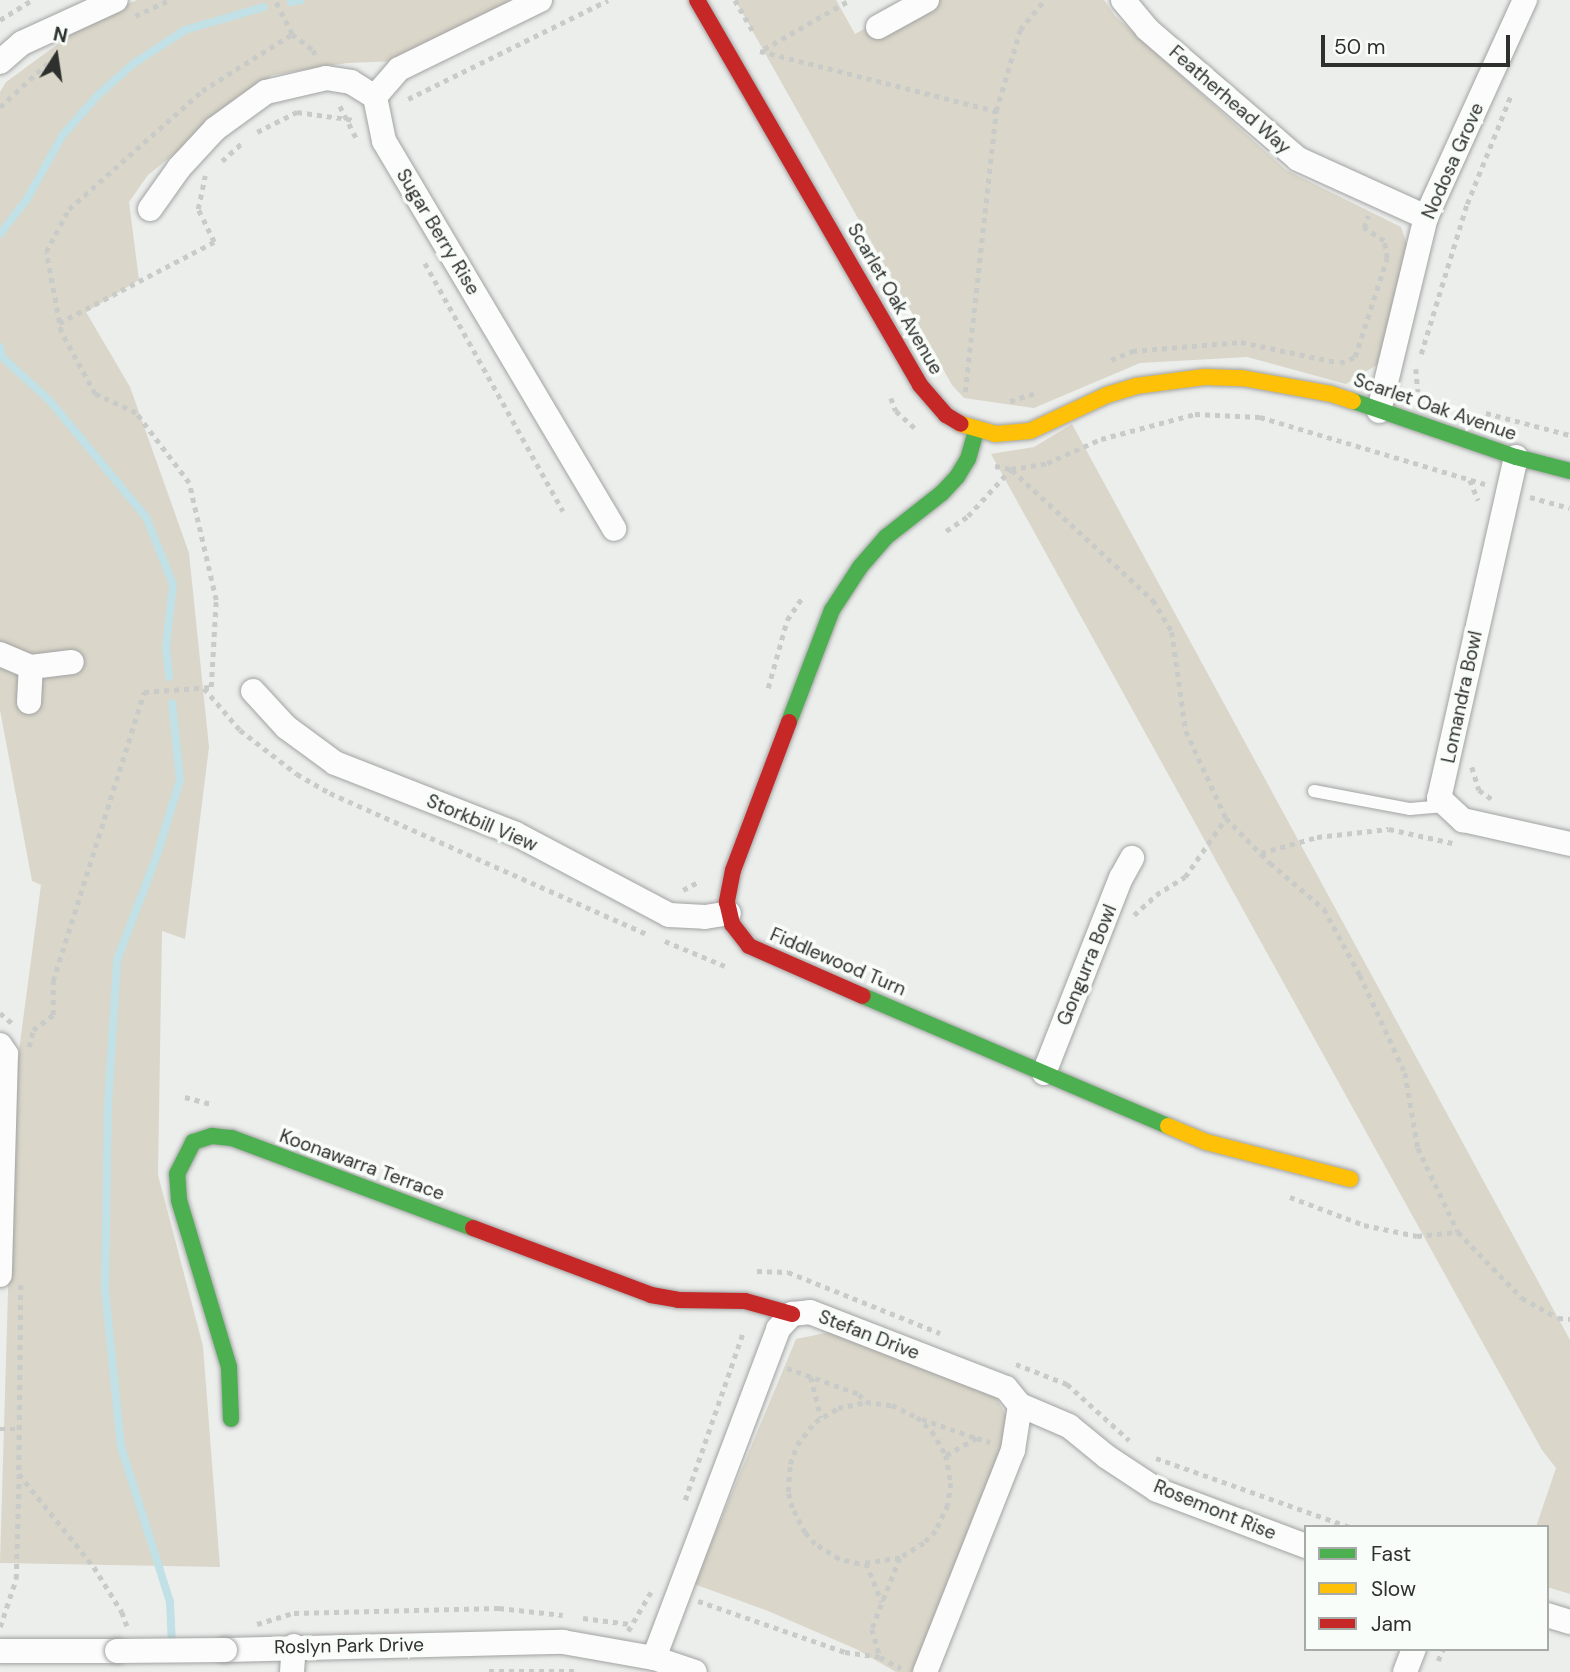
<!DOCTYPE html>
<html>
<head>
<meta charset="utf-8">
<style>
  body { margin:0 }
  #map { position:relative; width:1570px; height:1672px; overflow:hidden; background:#eceeec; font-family:"DM Sans",sans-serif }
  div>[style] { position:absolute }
  .green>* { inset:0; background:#dad6c9 }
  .stream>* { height:8px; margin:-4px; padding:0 4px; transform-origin:4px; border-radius:4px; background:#c1e1e7 }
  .path>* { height:4.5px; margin-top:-2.25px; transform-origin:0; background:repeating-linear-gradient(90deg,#c9cbc9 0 5px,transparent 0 10px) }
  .roads { filter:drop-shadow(0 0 2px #a1a3a2) drop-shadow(0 0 2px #a1a3a2) }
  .lane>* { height:12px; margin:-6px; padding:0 6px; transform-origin:6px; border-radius:6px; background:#fcfcfc }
  .street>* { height:24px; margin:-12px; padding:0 12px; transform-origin:12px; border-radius:12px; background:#fcfcfc }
  .fast>* { height:16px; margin:-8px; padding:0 8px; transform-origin:8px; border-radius:8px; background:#4caf50 }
  .slow>* { height:16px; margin:-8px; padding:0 8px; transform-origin:8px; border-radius:8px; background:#ffc107 }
  .jam>* { height:16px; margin:-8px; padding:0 8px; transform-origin:8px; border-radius:8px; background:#c62828 }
  .bridges { filter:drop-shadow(0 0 2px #a1a3a2) drop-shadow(0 0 2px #a1a3a2) }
  .street-bridge>* { height:24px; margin:-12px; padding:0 12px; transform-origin:12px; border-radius:12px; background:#fcfcfc }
  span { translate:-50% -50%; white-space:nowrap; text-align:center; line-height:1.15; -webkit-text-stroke:7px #f8fdf9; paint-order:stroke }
  .street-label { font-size:19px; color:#2e302e }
  .legend { position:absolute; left:1304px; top:1525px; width:245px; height:126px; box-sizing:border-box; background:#f8fdf9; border:2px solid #a7aba8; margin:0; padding:9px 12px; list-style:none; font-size:21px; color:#2e302e }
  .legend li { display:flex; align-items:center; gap:14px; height:35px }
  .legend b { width:35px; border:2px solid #a7aba8 }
  .north { position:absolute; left:21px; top:21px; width:70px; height:70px; -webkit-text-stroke:5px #f8fdf9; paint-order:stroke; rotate:12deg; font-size:19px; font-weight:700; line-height:28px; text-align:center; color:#2e302e }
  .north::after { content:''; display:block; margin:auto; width:24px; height:32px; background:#2e302e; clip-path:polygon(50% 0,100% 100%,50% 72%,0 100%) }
  .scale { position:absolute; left:1321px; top:35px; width:189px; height:32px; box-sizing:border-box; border:4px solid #2e302e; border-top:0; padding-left:9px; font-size:21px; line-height:24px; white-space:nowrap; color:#2e302e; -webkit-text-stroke:5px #f8fdf9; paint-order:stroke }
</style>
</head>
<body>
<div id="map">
  <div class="green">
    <i style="clip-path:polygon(137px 0,512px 0,398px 61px,347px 63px,272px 75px,148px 175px,129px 202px,139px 280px,86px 312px,130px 387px,189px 553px,209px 747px,185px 939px,162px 931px,158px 1175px,203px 1346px,220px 1567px,0 1563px,14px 1088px,41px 885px,32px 881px,0 710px,0 92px,6px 82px,92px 19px)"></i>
    <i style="clip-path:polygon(735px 0,836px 0,855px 34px,917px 0,1104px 0,1115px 16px,1286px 170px,1401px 227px,1410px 254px,1378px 364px,1346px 384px,1247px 357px,1140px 363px,1034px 408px,964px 398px,952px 385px)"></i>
    <i style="clip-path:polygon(1072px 424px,1570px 1340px,1570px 1594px,1547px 1587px,1547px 1527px,1536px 1527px,1556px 1468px,1542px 1450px,991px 454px,1034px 447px)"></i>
    <i style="clip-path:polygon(835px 1331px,994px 1394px,1011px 1424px,919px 1672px,896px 1672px,856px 1649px,768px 1611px,694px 1584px,796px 1339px)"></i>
  </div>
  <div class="stream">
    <i style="left:291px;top:2px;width:10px;rotate:-11deg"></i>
    <i style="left:0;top:234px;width:44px;rotate:-52.4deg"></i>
    <i style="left:27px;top:199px;width:72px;rotate:-60.9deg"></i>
    <i style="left:62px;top:136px;width:53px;rotate:-48.8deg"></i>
    <i style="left:97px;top:96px;width:48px;rotate:-41.6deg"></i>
    <i style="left:133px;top:64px;width:62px;rotate:-33.2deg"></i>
    <i style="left:185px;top:30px;width:82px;rotate:-16.2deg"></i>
    <i style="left:0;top:347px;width:10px;rotate:79deg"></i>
    <i style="left:2px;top:357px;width:65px;rotate:42.5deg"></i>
    <i style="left:50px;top:401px;width:151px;rotate:50.4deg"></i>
    <i style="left:146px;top:517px;width:72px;rotate:68.1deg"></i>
    <i style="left:173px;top:584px;width:63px;rotate:96.3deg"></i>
    <i style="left:166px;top:647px;width:30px;rotate:84deg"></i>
    <i style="left:172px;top:1646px;width:44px;rotate:-92.6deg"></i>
    <i style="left:170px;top:1602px;width:163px;rotate:-107.5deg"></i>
    <i style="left:121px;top:1447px;width:158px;rotate:-95.8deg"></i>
    <i style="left:105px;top:1290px;width:185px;rotate:-89.1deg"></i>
    <i style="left:108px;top:1105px;width:145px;rotate:-86.4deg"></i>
    <i style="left:117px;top:960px;width:112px;rotate:-69.1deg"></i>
    <i style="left:157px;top:855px;width:78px;rotate:-73deg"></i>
    <i style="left:180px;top:780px;width:77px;rotate:-95.9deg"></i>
  </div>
  <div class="path">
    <i style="left:735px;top:0;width:36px;rotate:60deg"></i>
    <i style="left:135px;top:16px;width:38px;rotate:-25deg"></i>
    <i style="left:0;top:20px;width:38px;rotate:-32deg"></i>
    <i style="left:292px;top:34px;width:26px;rotate:37deg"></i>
    <i style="left:313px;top:50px;width:8px;rotate:60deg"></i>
    <i style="left:764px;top:49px;width:99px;rotate:-29.7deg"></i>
    <i style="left:760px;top:51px;width:244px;rotate:14.3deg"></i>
    <i style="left:408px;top:99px;width:223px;rotate:-26.3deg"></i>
    <i style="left:340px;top:106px;width:37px;rotate:63deg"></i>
    <i style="left:0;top:107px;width:75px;rotate:-42.8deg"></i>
    <i style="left:257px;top:132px;width:45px;rotate:-26.6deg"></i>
    <i style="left:297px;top:112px;width:59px;rotate:7.9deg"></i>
    <i style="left:222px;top:161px;width:30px;rotate:-42deg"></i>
    <i style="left:425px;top:263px;width:284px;rotate:60.9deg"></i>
    <i style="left:59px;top:323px;width:175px;rotate:-27.6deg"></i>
    <i style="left:214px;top:242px;width:37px;rotate:-116deg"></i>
    <i style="left:198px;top:209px;width:34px;rotate:-78deg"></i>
    <i style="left:1421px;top:354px;width:157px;rotate:-73deg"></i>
    <i style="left:1467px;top:204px;width:118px;rotate:-68deg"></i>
    <i style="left:1111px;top:360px;width:23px;rotate:-23deg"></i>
    <i style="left:1132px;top:351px;width:109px;rotate:-4.7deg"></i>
    <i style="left:1241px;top:342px;width:97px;rotate:11.9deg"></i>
    <i style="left:1340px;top:363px;width:16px;rotate:-22deg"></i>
    <i style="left:1355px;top:357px;width:104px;rotate:-72.1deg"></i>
    <i style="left:1387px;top:258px;width:17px;rotate:-100deg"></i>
    <i style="left:1384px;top:241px;width:24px;rotate:-147deg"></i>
    <i style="left:1364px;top:228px;width:13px;rotate:-72deg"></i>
    <i style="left:1416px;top:369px;width:23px;rotate:85deg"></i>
    <i style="left:965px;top:392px;width:283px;rotate:-83.7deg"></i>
    <i style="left:996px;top:111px;width:84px;rotate:-73.5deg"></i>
    <i style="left:1020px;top:30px;width:38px;rotate:-51deg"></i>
    <i style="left:891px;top:398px;width:14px;rotate:69deg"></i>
    <i style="left:896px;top:411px;width:27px;rotate:42deg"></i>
    <i style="left:1010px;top:401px;width:30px;rotate:-17deg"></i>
    <i style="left:1486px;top:413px;width:87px;rotate:14.7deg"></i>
    <i style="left:995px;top:466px;width:16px;rotate:11deg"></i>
    <i style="left:1011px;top:469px;width:36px;rotate:-9deg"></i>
    <i style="left:1047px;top:463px;width:59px;rotate:-24deg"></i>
    <i style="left:1101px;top:439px;width:97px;rotate:-14.9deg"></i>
    <i style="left:1195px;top:414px;width:65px;rotate:2.6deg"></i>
    <i style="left:1260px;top:417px;width:235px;rotate:16.6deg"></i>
    <i style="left:1012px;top:470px;width:192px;rotate:42.7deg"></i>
    <i style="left:1153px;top:600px;width:37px;rotate:59deg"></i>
    <i style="left:1172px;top:632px;width:100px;rotate:82deg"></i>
    <i style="left:1186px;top:731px;width:96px;rotate:65.3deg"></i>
    <i style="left:1226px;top:818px;width:63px;rotate:45.6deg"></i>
    <i style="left:1270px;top:863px;width:71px;rotate:40.4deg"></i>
    <i style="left:1324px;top:909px;width:75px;rotate:61.4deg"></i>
    <i style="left:1360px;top:975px;width:108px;rotate:65.3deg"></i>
    <i style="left:1405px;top:1073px;width:76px;rotate:80.2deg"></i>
    <i style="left:1418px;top:1148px;width:93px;rotate:64.5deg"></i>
    <i style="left:1458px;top:1232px;width:92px;rotate:45.9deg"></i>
    <i style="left:1522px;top:1298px;width:41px;rotate:29.1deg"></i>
    <i style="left:1558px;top:1318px;width:12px;rotate:5deg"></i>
    <i style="left:1470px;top:480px;width:22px;rotate:68deg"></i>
    <i style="left:1530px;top:497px;width:41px;rotate:15.4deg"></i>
    <i style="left:946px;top:531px;width:27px;rotate:-34deg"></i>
    <i style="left:968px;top:516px;width:64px;rotate:-47.5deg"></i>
    <i style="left:204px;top:688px;width:55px;rotate:49.4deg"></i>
    <i style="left:240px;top:730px;width:72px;rotate:37.7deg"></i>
    <i style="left:297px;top:774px;width:38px;rotate:30deg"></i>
    <i style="left:330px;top:793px;width:347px;rotate:24deg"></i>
    <i style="left:768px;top:688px;width:71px;rotate:-74.4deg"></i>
    <i style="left:787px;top:620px;width:29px;rotate:-56deg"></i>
    <i style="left:1472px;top:767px;width:24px;rotate:73deg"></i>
    <i style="left:1479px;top:790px;width:19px;rotate:35deg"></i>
    <i style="left:1261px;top:853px;width:58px;rotate:-15.9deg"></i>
    <i style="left:1317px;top:837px;width:72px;rotate:-6.3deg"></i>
    <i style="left:1389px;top:829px;width:65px;rotate:12.5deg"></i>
    <i style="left:683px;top:890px;width:19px;rotate:-28deg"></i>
    <i style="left:1134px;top:915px;width:30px;rotate:-42deg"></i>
    <i style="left:1156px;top:895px;width:34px;rotate:-32deg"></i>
    <i style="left:1185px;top:877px;width:72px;rotate:-55.2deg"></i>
    <i style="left:665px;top:941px;width:65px;rotate:22.6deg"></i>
    <i style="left:0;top:1013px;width:16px;rotate:40deg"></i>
    <i style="left:29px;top:1047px;width:17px;rotate:-77deg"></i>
    <i style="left:33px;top:1030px;width:25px;rotate:-37deg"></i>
    <i style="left:53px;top:1015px;width:34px;rotate:-90deg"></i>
    <i style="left:53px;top:981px;width:303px;rotate:-72.5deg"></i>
    <i style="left:144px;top:692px;width:67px;rotate:-4.3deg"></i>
    <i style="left:211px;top:687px;width:87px;rotate:-86.7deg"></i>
    <i style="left:216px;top:600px;width:120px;rotate:-103deg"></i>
    <i style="left:189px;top:483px;width:88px;rotate:-127.1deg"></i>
    <i style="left:136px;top:413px;width:45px;rotate:-155.1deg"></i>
    <i style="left:95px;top:394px;width:71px;rotate:-118.7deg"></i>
    <i style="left:61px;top:332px;width:81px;rotate:-100.6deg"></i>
    <i style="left:46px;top:252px;width:49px;rotate:-61.9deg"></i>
    <i style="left:69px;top:209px;width:178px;rotate:-41.6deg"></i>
    <i style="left:202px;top:91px;width:107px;rotate:-32.3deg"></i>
    <i style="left:292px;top:34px;width:38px;rotate:-117deg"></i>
    <i style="left:185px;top:1097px;width:30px;rotate:15deg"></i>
    <i style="left:1290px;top:1197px;width:79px;rotate:20.7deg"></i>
    <i style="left:1364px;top:1225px;width:54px;rotate:11.7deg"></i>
    <i style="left:1417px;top:1236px;width:41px;rotate:-5.6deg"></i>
    <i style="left:757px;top:1271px;width:31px;rotate:2deg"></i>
    <i style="left:788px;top:1272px;width:164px;rotate:21.9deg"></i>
    <i style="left:21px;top:1285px;width:189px;rotate:90.6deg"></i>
    <i style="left:19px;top:1474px;width:119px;rotate:51.1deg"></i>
    <i style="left:94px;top:1567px;width:53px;rotate:58.1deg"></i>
    <i style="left:122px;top:1612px;width:15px;rotate:70deg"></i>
    <i style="left:1016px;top:1364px;width:55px;rotate:21.4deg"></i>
    <i style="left:1067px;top:1384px;width:84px;rotate:42.1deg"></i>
    <i style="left:787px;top:1368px;width:77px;rotate:19.9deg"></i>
    <i style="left:859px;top:1394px;width:11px;rotate:49deg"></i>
    <i style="left:811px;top:1377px;width:42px;rotate:76.3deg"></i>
    <i style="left:922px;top:1419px;width:57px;rotate:19.4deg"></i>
    <i style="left:0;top:1429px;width:20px"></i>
    <i style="left:946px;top:1455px;width:35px;rotate:-29deg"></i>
    <i style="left:977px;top:1438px;width:14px;rotate:17deg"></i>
    <i style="left:1156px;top:1458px;width:206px;rotate:19.6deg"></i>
    <i style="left:685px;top:1500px;width:180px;rotate:-70.9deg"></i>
    <i style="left:900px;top:1558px;width:41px;rotate:171.7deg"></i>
    <i style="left:859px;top:1564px;width:21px;rotate:-166deg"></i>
    <i style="left:839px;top:1559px;width:28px;rotate:-148deg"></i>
    <i style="left:815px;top:1544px;width:15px;rotate:-132deg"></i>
    <i style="left:805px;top:1533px;width:28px;rotate:-117deg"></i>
    <i style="left:792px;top:1508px;width:16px;rotate:-104deg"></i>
    <i style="left:788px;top:1492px;width:28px;rotate:-86deg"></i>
    <i style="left:790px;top:1464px;width:20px;rotate:-70deg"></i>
    <i style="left:797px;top:1445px;width:29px;rotate:-52deg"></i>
    <i style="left:815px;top:1422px;width:27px;rotate:-31deg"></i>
    <i style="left:838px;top:1408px;width:29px;rotate:-12deg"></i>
    <i style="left:866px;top:1402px;width:26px;rotate:7deg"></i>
    <i style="left:892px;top:1405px;width:28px;rotate:26deg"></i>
    <i style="left:917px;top:1417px;width:21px;rotate:43deg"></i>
    <i style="left:932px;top:1431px;width:28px;rotate:60deg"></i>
    <i style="left:946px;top:1455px;width:28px;rotate:80deg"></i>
    <i style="left:951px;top:1483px;width:22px;rotate:98deg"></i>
    <i style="left:948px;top:1505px;width:29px;rotate:115deg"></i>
    <i style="left:936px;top:1531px;width:17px;rotate:135deg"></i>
    <i style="left:924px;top:1543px;width:28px;rotate:148deg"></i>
    <i style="left:900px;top:1558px;width:76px;rotate:111.5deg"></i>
    <i style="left:872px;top:1629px;width:29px;rotate:74deg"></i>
    <i style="left:880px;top:1657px;width:24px;rotate:28deg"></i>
    <i style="left:866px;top:1563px;width:42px;rotate:67.7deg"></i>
    <i style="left:698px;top:1601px;width:156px;rotate:19.1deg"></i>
    <i style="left:845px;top:1652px;width:35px;rotate:8deg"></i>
    <i style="left:583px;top:1618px;width:47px;rotate:7.3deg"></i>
    <i style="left:257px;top:1624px;width:39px;rotate:-17deg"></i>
    <i style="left:294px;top:1613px;width:205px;rotate:-1.4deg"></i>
    <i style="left:499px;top:1608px;width:64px;rotate:6.2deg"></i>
    <i style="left:0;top:1627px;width:51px;rotate:-71.6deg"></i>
    <i style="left:16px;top:1579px;width:105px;rotate:-88.4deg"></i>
    <i style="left:628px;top:1631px;width:48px;rotate:-59.7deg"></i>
    <i style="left:1438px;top:1661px;width:13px;rotate:-67deg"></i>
    <i style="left:489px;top:1671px;width:86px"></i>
  </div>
  <div class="roads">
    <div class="lane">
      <i style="left:1314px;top:791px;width:98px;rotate:10.6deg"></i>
      <i style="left:1410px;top:809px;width:37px;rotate:-5deg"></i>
    </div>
    <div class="street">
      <i style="left:540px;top:0;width:157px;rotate:153.9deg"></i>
      <i style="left:399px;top:69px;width:37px;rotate:131deg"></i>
      <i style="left:375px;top:97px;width:45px;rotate:78.4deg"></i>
      <i style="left:384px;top:141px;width:451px;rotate:59.3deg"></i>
      <i style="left:1123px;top:0;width:38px;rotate:50deg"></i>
      <i style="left:1147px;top:29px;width:199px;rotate:40.7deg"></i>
      <i style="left:1298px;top:159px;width:141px;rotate:24.4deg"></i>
      <i style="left:878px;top:27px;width:56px;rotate:-28.9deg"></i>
      <i style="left:0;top:62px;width:29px;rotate:-41deg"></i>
      <i style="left:22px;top:43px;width:103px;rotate:-24.6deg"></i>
      <i style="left:150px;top:209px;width:50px;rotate:-54.7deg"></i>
      <i style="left:179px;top:168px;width:53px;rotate:-47.3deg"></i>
      <i style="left:215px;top:129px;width:63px;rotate:-36deg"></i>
      <i style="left:266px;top:92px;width:62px;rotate:-13.1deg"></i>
      <i style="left:326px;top:78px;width:25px;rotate:9deg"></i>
      <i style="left:351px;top:82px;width:28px;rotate:32deg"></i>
      <i style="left:1379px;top:411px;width:200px;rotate:-76.4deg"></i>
      <i style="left:1426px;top:217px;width:239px;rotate:-65.5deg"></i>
      <i style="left:1516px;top:457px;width:350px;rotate:102.7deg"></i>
      <i style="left:1439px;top:798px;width:33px;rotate:43deg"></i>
      <i style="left:1463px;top:820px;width:110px;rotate:12.6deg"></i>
      <i style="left:0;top:654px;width:34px;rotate:23deg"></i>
      <i style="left:31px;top:667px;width:41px;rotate:-7deg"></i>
      <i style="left:253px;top:691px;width:49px;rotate:47.5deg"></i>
      <i style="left:286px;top:727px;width:61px;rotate:36.3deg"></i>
      <i style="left:335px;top:763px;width:194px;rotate:21.4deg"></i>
      <i style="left:516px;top:834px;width:173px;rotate:27.9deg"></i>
      <i style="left:669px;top:915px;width:36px;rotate:3deg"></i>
      <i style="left:705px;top:917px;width:24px;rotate:-9deg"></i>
      <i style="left:29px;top:702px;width:35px;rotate:-87deg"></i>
      <i style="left:0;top:1045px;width:11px;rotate:56deg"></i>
      <i style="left:6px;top:1054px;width:221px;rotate:91.6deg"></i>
      <i style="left:1044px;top:1073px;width:210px;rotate:-68.5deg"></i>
      <i style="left:1121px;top:878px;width:23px;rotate:-61deg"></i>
      <i style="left:1020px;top:1405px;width:53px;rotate:23.2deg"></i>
      <i style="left:1069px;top:1426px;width:49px;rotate:39.2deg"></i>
      <i style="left:1107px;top:1457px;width:60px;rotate:33.4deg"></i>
      <i style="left:1157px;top:1490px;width:159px;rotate:20.6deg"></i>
      <i style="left:1547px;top:1615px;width:24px;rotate:17deg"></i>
      <i style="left:225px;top:1650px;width:338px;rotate:-1.4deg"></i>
      <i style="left:563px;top:1642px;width:92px;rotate:10deg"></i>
      <i style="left:654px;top:1658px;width:43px;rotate:18.9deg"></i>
      <i style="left:0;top:1651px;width:117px"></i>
      <i style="left:654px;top:1658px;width:352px;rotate:-69.3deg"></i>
      <i style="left:778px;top:1329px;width:21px;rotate:-47deg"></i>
      <i style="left:792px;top:1314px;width:18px;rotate:-6deg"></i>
      <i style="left:810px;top:1312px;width:210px;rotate:21.2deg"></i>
      <i style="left:1006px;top:1388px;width:22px;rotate:51deg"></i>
      <i style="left:1020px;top:1405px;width:46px;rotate:98.8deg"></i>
      <i style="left:1013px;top:1450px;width:239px;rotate:111.6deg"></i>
      <i style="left:292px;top:1672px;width:26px;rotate:-86deg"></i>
      <i style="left:1405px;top:1672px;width:25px;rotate:-69deg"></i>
    </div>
    <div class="fast">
      <i style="left:1353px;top:401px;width:172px;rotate:19deg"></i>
      <i style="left:1516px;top:457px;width:56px;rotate:14.5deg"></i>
      <i style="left:789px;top:722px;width:120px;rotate:-69deg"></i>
      <i style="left:832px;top:610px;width:51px;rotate:-56.9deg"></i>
      <i style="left:860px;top:567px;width:40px;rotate:-49deg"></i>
      <i style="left:886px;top:537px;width:71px;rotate:-38.2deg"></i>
      <i style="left:942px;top:493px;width:22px;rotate:-47deg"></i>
      <i style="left:957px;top:477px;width:21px;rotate:-59deg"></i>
      <i style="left:968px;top:459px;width:29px;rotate:-74deg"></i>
      <i style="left:863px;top:996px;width:332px;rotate:23.1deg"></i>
      <i style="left:231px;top:1419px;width:52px;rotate:-92.2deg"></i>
      <i style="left:229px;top:1367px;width:174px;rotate:-106.7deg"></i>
      <i style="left:179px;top:1200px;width:26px;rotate:-94deg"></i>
      <i style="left:177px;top:1174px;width:36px;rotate:-63deg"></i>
      <i style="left:193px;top:1142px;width:20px;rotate:-18deg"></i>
      <i style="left:212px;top:1136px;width:20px;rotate:6deg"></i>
      <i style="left:232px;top:1138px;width:257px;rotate:20.5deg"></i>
    </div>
    <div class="slow">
      <i style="left:961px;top:424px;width:35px;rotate:16deg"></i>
      <i style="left:995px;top:434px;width:35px;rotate:-5deg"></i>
      <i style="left:1030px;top:431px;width:85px;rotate:-25.1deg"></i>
      <i style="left:1107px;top:395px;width:30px;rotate:-17deg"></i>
      <i style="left:1136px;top:386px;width:69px;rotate:-7.5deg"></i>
      <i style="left:1204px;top:377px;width:38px;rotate:2deg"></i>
      <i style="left:1242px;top:378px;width:90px;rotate:10.2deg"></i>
      <i style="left:1331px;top:394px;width:23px;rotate:18deg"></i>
      <i style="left:1168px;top:1126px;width:41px;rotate:22.8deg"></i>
      <i style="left:1206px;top:1142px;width:149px;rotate:14.4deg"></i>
    </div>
    <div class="jam">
      <i style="left:697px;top:0;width:445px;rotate:59.9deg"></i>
      <i style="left:920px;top:385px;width:40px;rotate:49deg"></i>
      <i style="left:946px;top:415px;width:17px;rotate:31deg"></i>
      <i style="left:789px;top:722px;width:158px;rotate:110.7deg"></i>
      <i style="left:733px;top:870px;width:33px;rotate:101deg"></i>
      <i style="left:727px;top:902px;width:23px;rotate:77deg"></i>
      <i style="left:732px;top:924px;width:28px;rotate:52deg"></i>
      <i style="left:749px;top:946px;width:124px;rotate:23.7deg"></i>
      <i style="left:473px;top:1228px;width:190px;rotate:20.6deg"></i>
      <i style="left:651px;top:1295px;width:27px;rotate:10deg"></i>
      <i style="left:678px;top:1300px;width:67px;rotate:0.9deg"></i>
      <i style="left:745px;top:1301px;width:49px;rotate:15.5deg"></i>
    </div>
  </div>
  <div class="bridges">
    <div class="street-bridge">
      <i style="left:117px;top:1651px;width:108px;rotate:-0.5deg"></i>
    </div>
  </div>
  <div class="street-label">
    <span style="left:1230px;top:100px;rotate:41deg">Featherhead Way</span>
    <span style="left:1453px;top:161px;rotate:-66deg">Nodosa Grove</span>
    <span style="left:438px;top:232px;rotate:59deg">Sugar Berry Rise</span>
    <span style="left:895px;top:299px;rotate:60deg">Scarlet Oak Avenue</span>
    <span style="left:1435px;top:407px;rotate:19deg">Scarlet Oak Avenue</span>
    <span style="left:1462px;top:697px;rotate:-78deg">Lomandra Bowl</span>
    <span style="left:482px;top:823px;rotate:23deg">Storkbill View</span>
    <span style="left:838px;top:962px;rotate:23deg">Fiddlewood Turn</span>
    <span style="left:1087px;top:965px;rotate:-68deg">Gongurra Bowl</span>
    <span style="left:362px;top:1165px;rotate:20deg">Koonawarra Terrace</span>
    <span style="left:869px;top:1335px;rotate:21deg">Stefan Drive</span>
    <span style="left:1215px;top:1510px;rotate:22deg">Rosemont Rise</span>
    <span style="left:349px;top:1646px;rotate:-1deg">Roslyn Park Drive</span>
  </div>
  <ul class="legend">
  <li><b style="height:9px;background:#4caf50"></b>Fast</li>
  <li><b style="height:9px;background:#ffc107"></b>Slow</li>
  <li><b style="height:9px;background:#c62828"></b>Jam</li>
  </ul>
  <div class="north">N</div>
  <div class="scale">50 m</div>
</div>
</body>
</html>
